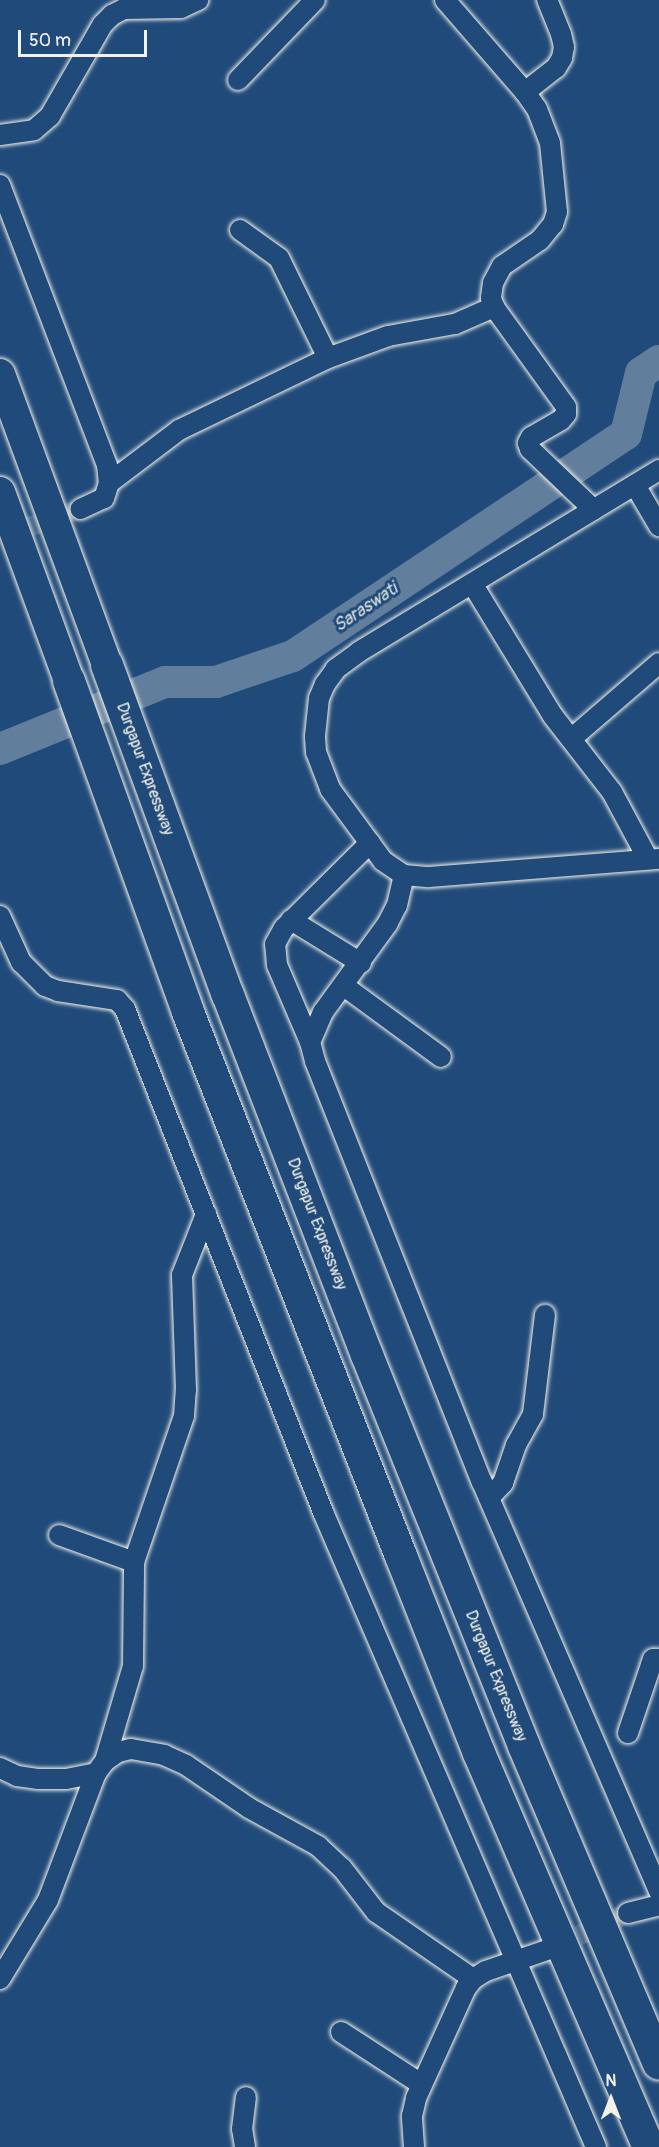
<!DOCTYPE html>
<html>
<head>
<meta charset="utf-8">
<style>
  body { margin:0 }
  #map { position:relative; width:659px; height:2147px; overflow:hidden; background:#1f4a7a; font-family:Pangolin,sans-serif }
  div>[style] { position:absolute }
  .river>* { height:32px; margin:-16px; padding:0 16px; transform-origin:16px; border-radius:16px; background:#627e9d }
  .minor-tunnel>* { height:20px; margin-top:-10px; transform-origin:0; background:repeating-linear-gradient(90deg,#3f638a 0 20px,transparent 0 30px) }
  .roads { filter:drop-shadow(0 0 2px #f4f1e8) drop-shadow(0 0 2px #f4f1e8) }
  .minor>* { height:20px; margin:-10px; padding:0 10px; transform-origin:10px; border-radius:10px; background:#1f4a7a }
  .primary>* { height:30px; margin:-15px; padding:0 15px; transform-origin:15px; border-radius:15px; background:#1f4a7a }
  .trunk>* { height:32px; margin:-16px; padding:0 16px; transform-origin:16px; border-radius:16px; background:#1f4a7a }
  span { translate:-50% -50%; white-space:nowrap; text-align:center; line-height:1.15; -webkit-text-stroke:6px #1f4a7a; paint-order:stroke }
  .street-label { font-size:16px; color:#f4f1e8 }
  .water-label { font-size:18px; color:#dee0dd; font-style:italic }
  .north { position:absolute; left:581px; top:2069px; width:60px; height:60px; -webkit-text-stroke:4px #1f4a7a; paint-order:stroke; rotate:0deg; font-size:16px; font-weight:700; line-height:24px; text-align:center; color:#f4f1e8 }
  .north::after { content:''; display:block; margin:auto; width:21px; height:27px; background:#f4f1e8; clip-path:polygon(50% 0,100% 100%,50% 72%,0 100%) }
  .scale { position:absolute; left:18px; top:30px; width:129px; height:27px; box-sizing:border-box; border:3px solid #f4f1e8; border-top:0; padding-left:8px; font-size:18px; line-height:21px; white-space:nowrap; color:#f4f1e8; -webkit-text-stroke:4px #1f4a7a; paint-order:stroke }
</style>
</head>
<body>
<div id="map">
  <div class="river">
    <i style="left:0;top:749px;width:178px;rotate:-22.1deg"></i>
    <i style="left:165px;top:682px;width:51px"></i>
    <i style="left:216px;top:682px;width:81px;rotate:-18.7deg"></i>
    <i style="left:293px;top:656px;width:400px;rotate:-33.7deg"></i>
    <i style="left:626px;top:434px;width:63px;rotate:-76.2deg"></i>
    <i style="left:641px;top:373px;width:22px;rotate:-34deg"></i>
  </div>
  <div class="minor-tunnel">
    <i style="left:0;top:537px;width:85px;rotate:-19.3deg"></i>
    <i style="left:551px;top:1948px;width:85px;rotate:-24.4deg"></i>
  </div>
  <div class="roads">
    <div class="minor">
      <i style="left:445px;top:0;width:122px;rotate:49deg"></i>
      <i style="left:525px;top:92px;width:21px;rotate:55deg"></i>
      <i style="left:537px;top:109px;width:36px;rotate:69deg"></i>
      <i style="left:550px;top:143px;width:69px;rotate:84.2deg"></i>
      <i style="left:557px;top:212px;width:13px;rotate:108deg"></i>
      <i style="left:553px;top:224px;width:21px;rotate:129deg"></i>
      <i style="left:540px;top:240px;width:46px;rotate:145.6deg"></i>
      <i style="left:502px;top:266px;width:19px;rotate:118deg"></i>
      <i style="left:493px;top:283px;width:15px;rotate:98deg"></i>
      <i style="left:491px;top:298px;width:9px;rotate:72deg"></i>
      <i style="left:494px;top:307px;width:123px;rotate:54.2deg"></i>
      <i style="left:566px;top:407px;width:7px;rotate:90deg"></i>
      <i style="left:566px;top:414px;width:8px;rotate:130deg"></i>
      <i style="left:561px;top:420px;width:34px;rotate:150deg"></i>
      <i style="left:531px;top:437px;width:7px;rotate:117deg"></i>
      <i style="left:528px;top:443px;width:6px;rotate:72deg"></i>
      <i style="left:530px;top:449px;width:88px;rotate:43.6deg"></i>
      <i style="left:238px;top:80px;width:111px;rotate:-46.1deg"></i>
      <i style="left:525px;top:92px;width:39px;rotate:-38deg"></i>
      <i style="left:556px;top:68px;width:12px;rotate:-59deg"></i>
      <i style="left:562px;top:58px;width:11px;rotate:-80deg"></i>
      <i style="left:564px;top:47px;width:13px;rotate:-103deg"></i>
      <i style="left:561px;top:34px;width:37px;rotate:-112deg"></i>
      <i style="left:0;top:135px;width:34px;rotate:-8deg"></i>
      <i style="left:34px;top:130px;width:21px;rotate:-41deg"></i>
      <i style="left:50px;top:116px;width:106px;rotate:-60.1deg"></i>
      <i style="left:103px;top:24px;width:13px;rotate:-45deg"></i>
      <i style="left:112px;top:15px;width:13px;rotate:-27deg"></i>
      <i style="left:124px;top:9px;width:57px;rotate:-1deg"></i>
      <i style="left:181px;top:8px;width:19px;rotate:-25deg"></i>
      <i style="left:0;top:185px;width:300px;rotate:69.1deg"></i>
      <i style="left:107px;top:465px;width:18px;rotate:84deg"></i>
      <i style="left:109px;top:483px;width:16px;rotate:108deg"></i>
      <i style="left:104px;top:498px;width:26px;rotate:155deg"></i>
      <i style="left:240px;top:230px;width:48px;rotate:35.7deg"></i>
      <i style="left:279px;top:258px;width:111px;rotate:63.9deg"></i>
      <i style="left:659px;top:470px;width:351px;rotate:148.8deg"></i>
      <i style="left:359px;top:652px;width:29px;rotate:144deg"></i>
      <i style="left:336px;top:669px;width:19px;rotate:126deg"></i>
      <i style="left:325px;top:684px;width:15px;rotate:113deg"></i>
      <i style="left:319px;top:698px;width:39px;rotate:96deg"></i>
      <i style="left:315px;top:737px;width:15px;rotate:86deg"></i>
      <i style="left:316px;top:752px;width:40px;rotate:69deg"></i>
      <i style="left:330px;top:789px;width:89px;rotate:53.6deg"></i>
      <i style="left:383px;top:861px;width:25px;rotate:34deg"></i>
      <i style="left:404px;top:875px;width:25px;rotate:5deg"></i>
      <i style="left:429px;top:877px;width:231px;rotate:-4.5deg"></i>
      <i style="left:109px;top:483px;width:88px;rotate:-37.1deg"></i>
      <i style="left:179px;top:430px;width:165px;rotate:-25.8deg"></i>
      <i style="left:328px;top:358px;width:64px;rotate:-20.1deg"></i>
      <i style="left:388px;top:336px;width:68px;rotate:-10.2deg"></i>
      <i style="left:455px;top:324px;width:43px;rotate:-23.6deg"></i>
      <i style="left:635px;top:485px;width:48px;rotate:59.7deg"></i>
      <i style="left:473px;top:585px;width:153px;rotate:58.6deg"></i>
      <i style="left:553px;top:716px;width:96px;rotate:52.2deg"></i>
      <i style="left:612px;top:792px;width:76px;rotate:61.8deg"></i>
      <i style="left:571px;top:739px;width:116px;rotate:-40.8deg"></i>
      <i style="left:404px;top:875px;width:31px;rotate:103deg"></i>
      <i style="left:397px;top:905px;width:20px;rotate:117deg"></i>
      <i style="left:388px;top:923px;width:110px;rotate:126.1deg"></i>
      <i style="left:323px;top:1012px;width:33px;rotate:113deg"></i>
      <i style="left:310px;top:1042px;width:20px;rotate:75deg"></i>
      <i style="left:315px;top:1061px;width:453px;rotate:68.4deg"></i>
      <i style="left:482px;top:1482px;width:447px;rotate:66.6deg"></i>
      <i style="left:0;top:916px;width:51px;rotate:65.5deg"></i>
      <i style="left:21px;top:962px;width:34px;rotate:45deg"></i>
      <i style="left:45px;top:986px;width:14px;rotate:21deg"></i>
      <i style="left:58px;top:991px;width:60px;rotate:8.7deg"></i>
      <i style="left:117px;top:1000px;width:12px;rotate:48deg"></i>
      <i style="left:125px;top:1009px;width:541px;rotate:68.51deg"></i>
      <i style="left:323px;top:1512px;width:691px;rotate:66.74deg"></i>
      <i style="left:291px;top:920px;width:82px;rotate:31.6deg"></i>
      <i style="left:344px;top:986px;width:120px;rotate:36.2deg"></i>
      <i style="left:310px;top:1042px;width:84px;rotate:-113.2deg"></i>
      <i style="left:277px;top:965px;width:21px;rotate:-95deg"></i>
      <i style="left:275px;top:944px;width:18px;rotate:-61deg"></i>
      <i style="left:284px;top:928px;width:121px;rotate:-44.7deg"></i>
      <i style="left:489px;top:1498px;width:21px;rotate:-47deg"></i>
      <i style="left:503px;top:1483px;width:40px;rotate:-71.1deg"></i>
      <i style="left:516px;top:1445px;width:35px;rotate:-61deg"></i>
      <i style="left:533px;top:1414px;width:100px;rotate:-83.1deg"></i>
      <i style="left:59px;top:1535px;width:80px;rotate:19.8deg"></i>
      <i style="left:628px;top:1733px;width:72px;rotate:-71.3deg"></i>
      <i style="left:651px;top:1665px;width:6px;rotate:-72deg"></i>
      <i style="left:653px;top:1659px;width:6px"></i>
      <i style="left:105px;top:1761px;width:99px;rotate:-73.6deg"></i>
      <i style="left:133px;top:1666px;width:104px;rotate:-89.4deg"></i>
      <i style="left:134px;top:1562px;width:154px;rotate:-71.1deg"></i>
      <i style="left:184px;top:1416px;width:26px;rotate:-86deg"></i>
      <i style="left:186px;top:1390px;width:115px;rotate:-92deg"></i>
      <i style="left:182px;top:1275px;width:66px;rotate:-68.5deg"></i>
      <i style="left:0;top:1768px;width:19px;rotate:25deg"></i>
      <i style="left:17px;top:1776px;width:22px;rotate:8deg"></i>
      <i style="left:39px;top:1779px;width:27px"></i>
      <i style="left:66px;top:1779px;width:31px;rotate:-11deg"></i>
      <i style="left:628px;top:1913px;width:32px;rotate:-14deg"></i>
      <i style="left:0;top:1979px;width:92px;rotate:-58.7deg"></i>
      <i style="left:48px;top:1900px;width:136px;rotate:-69.3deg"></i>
      <i style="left:96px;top:1773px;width:15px;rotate:-53deg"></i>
      <i style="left:105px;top:1761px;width:16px;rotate:-35deg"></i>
      <i style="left:118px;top:1752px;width:13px;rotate:-13deg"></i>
      <i style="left:131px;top:1749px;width:34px;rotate:10deg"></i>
      <i style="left:164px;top:1755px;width:24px;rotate:24deg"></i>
      <i style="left:186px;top:1765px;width:76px;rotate:34.3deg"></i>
      <i style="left:249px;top:1808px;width:79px;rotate:28.8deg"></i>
      <i style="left:318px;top:1846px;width:33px;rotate:43deg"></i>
      <i style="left:342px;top:1868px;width:56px;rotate:52.3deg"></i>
      <i style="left:376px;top:1912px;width:118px;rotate:34.6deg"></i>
      <i style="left:341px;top:2032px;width:95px;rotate:33deg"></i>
      <i style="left:245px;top:2147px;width:18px;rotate:-99deg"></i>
      <i style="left:242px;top:2129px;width:32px;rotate:-83deg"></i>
      <i style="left:414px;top:2147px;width:31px;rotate:-94deg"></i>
      <i style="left:412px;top:2116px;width:18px;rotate:-77deg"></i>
      <i style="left:416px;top:2098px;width:121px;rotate:-65.6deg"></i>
      <i style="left:466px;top:1988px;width:11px;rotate:-52deg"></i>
      <i style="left:473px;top:1979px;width:15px;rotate:-32deg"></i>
      <i style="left:486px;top:1971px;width:65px;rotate:-19deg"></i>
    </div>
    <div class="primary">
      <i style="left:0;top:374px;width:310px;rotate:69.8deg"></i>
      <i style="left:0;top:492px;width:201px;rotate:69.9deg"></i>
    </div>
    <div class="trunk">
      <i style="left:107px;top:665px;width:351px;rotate:69.9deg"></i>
      <i style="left:228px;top:995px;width:386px;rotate:68.9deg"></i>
      <i style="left:367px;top:1355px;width:421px;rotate:68.1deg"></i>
      <i style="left:524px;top:1746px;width:345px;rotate:67deg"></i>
      <i style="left:69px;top:681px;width:352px;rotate:70.2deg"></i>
      <i style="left:188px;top:1012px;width:584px;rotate:68.62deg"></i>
      <i style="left:401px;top:1556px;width:212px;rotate:68.4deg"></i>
      <i style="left:479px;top:1753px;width:429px;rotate:66.7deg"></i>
    </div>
  </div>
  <div class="street-label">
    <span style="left:145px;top:769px;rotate:70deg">Durgapur Expressway</span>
    <span style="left:317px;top:1224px;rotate:69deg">Durgapur Expressway</span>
    <span style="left:496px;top:1676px;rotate:68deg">Durgapur Expressway</span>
  </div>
  <div class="water-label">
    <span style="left:366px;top:608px;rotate:-34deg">Saraswati</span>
  </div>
  <div class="north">N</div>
  <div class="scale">50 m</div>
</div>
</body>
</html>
